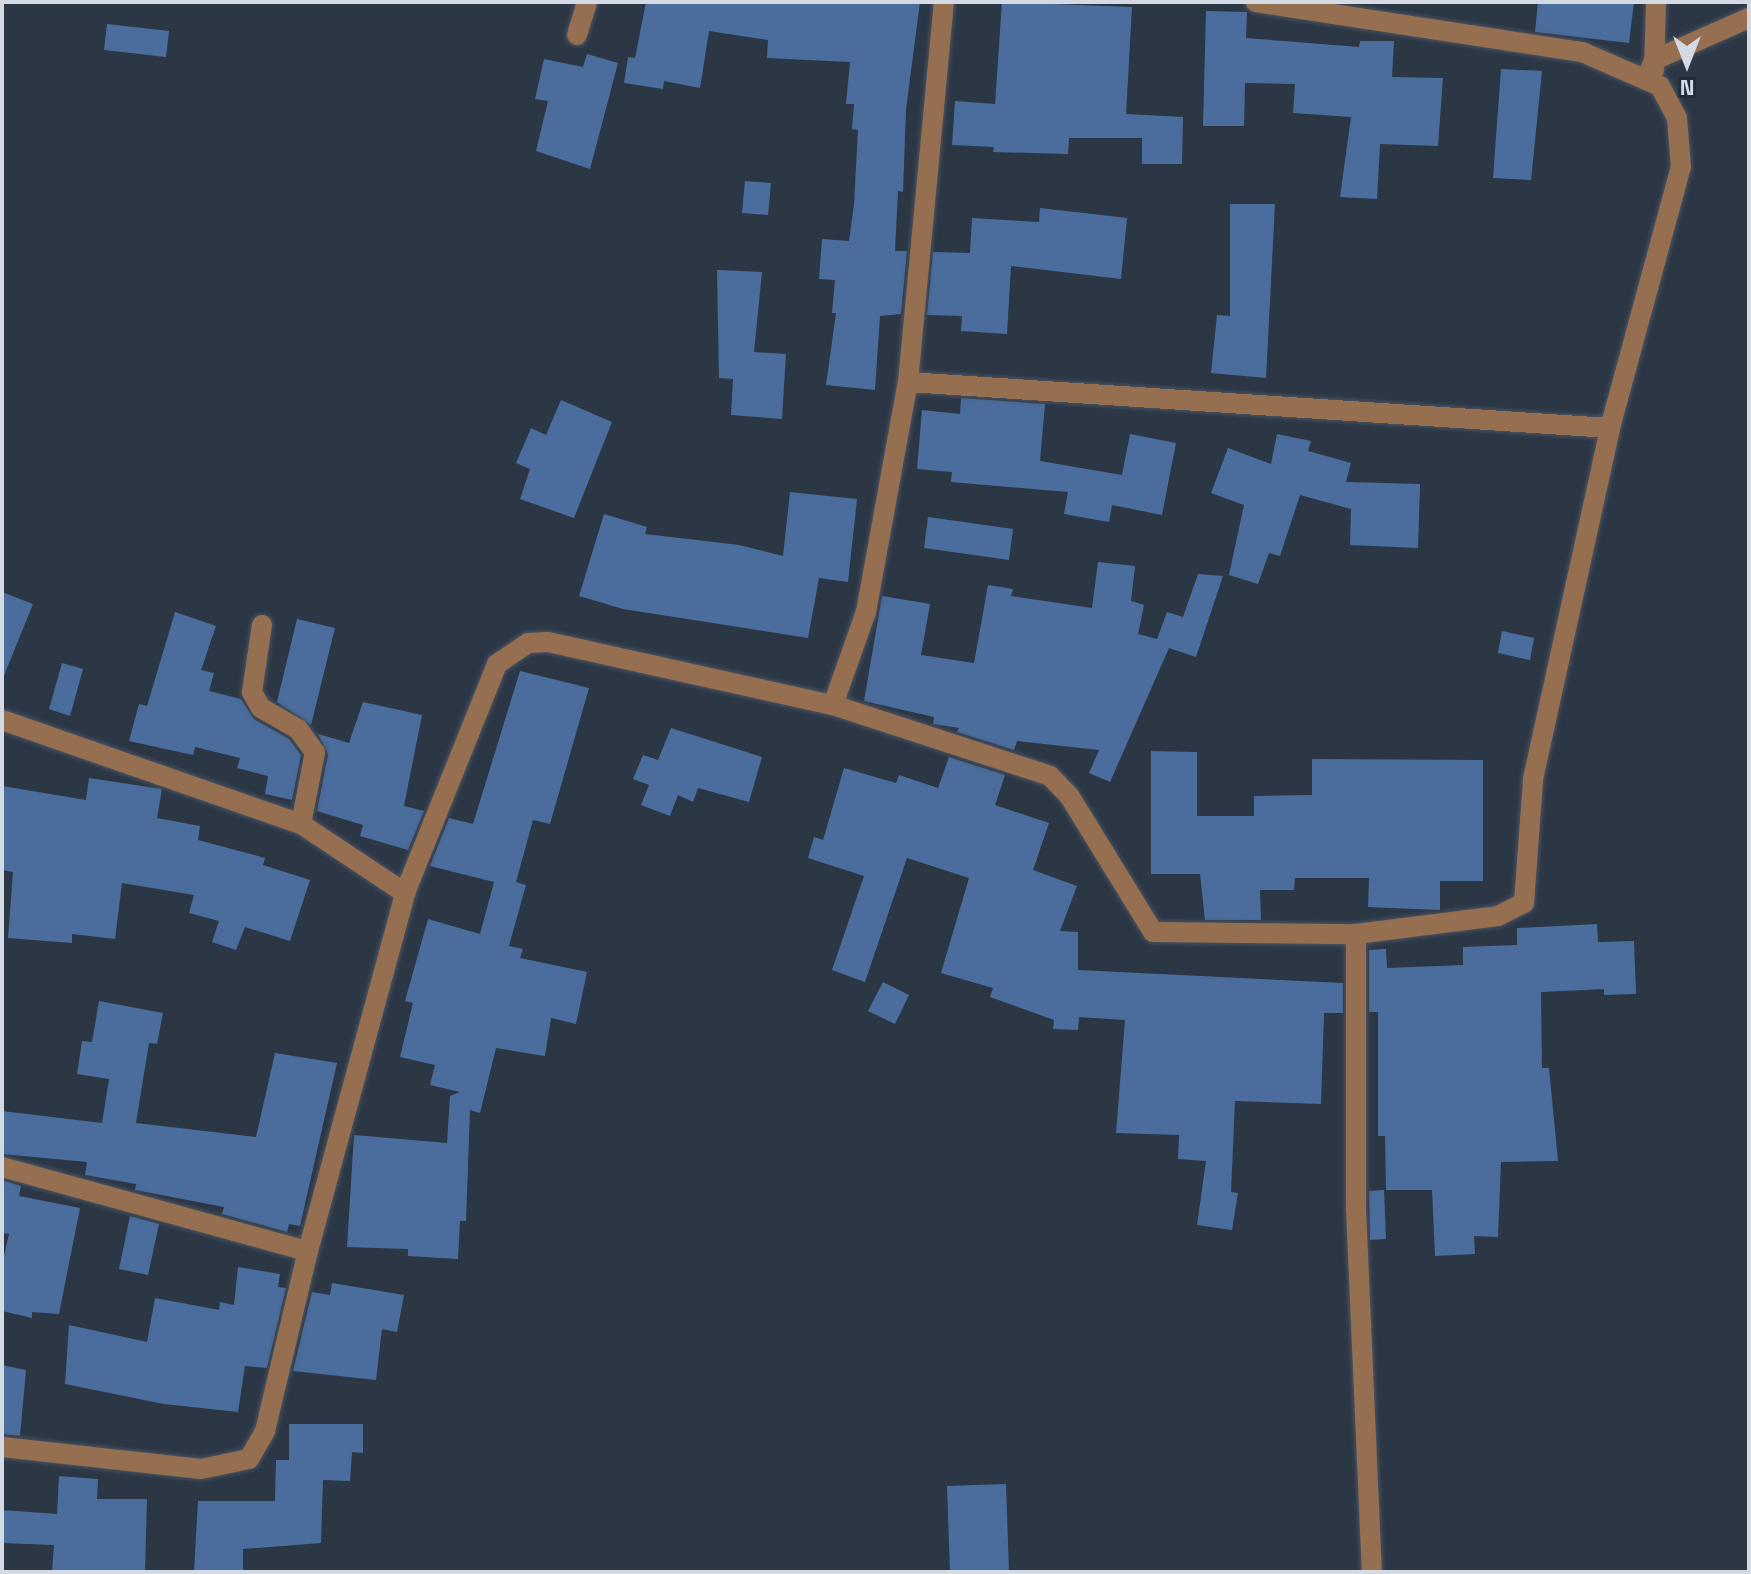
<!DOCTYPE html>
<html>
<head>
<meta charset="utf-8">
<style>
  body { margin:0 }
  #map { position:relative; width:1751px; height:1574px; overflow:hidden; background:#2c3746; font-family:"Space Grotesk",sans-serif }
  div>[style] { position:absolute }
  .building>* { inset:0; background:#4b6d9d }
  .roads { filter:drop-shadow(0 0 2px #4a5462) drop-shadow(0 0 2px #4a5462) }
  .minor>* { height:20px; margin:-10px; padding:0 10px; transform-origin:10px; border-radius:10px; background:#956f50 }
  span { translate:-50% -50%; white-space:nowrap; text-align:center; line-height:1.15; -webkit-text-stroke:8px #222d3b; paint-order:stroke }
  .frame { position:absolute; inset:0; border:4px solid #d3dae4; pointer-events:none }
  .north { position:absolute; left:1647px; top:24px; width:80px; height:80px; -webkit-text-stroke:6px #222d3b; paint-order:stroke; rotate:180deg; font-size:22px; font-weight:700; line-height:32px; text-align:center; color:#d3dae4 }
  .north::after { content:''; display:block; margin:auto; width:28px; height:36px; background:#d3dae4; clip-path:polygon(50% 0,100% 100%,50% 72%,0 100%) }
</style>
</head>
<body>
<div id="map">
  <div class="building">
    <i style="clip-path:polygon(646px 2px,920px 2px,906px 109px,903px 192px,898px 191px,895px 251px,907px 251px,901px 314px,880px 316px,875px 390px,826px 385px,836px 313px,832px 313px,835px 280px,819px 279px,822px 239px,849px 241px,854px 204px,858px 130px,852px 129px,854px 104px,846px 104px,850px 62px,767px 58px,768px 40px,709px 31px,700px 88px,664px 81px,663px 89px,624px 83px,628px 57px,635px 58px)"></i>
    <i style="clip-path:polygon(1002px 2px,1132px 7px,1126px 114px,1183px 117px,1182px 164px,1142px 164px,1142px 138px,1069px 138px,1068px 154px,993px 152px,994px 147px,952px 145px,955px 101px,995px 104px)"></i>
    <i style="clip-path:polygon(1538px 2px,1634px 2px,1629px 43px,1535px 32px)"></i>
    <i style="clip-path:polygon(1206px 11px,1247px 12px,1246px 38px,1359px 47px,1360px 41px,1394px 41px,1392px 77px,1443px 78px,1438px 146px,1380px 144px,1377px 199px,1340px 197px,1351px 117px,1293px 113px,1295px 84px,1245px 83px,1244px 126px,1203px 126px)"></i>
    <i style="clip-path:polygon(107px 24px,169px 31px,166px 57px,104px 50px)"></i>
    <i style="clip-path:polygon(587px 54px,618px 63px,590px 169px,536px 151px,548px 101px,535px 99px,544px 59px,583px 67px)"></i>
    <i style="clip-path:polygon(1501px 69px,1542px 71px,1531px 180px,1493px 178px)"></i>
    <i style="clip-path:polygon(745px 181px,771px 183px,768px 215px,742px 213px)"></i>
    <i style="clip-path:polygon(1230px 204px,1275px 204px,1266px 378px,1211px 373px,1217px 315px,1230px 316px)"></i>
    <i style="clip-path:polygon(1040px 208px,1127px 218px,1121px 279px,1011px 266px,1007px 334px,961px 331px,962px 316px,927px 315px,933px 252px,970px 253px,972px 218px,1039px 222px)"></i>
    <i style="clip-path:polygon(717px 270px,762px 272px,754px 352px,786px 354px,782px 419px,731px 415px,733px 379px,719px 378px)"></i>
    <i style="clip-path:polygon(961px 398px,1045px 404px,1040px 461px,1122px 475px,1130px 434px,1176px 443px,1162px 515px,1112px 505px,1109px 522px,1064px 514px,1068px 492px,951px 482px,952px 472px,917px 469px,922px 410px,960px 414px)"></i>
    <i style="clip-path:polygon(561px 400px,612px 422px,574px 518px,520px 499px,530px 469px,516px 463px,531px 428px,546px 435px)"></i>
    <i style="clip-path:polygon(1277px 434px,1311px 441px,1308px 451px,1351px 463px,1346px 482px,1420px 484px,1418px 548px,1350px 545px,1351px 509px,1300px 495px,1280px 556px,1269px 553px,1258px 584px,1229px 575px,1244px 505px,1211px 493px,1228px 448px,1271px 464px)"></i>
    <i style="clip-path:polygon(790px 492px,857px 499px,848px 582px,819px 578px,808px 638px,623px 609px,579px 596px,604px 514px,647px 527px,645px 534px,739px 545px,783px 556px)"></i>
    <i style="clip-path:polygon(928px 517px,1013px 529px,1009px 560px,924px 548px)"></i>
    <i style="clip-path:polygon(1098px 562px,1135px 566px,1131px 601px,1144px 605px,1138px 634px,1157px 639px,1167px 612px,1183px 617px,1198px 574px,1223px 576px,1196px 657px,1169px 648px,1110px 782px,1089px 773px,1099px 750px,1017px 741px,1014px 750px,957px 732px,959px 728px,933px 724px,934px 717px,864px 701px,882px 596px,930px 604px,921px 655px,974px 663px,988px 585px,1013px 589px,1011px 596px,1092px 608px)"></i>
    <i style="clip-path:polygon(2px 592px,33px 604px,3px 678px,2px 678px)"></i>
    <i style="clip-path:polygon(175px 612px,216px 626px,201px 670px,214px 673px,209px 691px,241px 699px,254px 719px,289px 739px,301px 755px,292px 800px,265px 794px,268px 776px,237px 768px,240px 758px,195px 747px,193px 755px,129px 741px,139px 704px,147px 706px)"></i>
    <i style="clip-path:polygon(297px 619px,335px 628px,311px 725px,277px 702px)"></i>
    <i style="clip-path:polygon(1502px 631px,1534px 638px,1530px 660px,1498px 653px)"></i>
    <i style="clip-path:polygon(62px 663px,83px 669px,70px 716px,49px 709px)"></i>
    <i style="clip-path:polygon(520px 671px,589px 688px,550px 824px,533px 820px,516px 882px,526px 885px,509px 946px,523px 949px,520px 958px,587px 972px,576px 1024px,551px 1018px,545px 1056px,496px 1048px,480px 1113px,470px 1110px,466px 1221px,460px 1221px,458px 1259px,408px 1256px,408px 1249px,347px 1247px,354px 1135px,447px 1143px,450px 1096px,460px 1092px,430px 1085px,435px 1065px,400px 1057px,413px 1003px,405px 1001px,428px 919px,480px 934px,494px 882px,430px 866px,449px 818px,473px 824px)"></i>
    <i style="clip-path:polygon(363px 702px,422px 715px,404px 806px,424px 811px,408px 850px,360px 836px,363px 825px,317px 811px,328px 754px,318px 734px,349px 743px)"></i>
    <i style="clip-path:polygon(671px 728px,762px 757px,749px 802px,698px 788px,693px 802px,678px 795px,670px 816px,641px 805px,649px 785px,633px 779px,643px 755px,658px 760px)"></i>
    <i style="clip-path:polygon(1151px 751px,1197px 752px,1197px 816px,1254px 816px,1254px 796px,1312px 795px,1312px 759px,1483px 760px,1483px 881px,1440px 881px,1440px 910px,1368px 907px,1369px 878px,1295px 878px,1294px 890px,1260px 890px,1261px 920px,1205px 920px,1200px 874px,1151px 874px)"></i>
    <i style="clip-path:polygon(949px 757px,1005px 775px,995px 805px,1049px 823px,1033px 870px,1077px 886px,1060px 931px,1078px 932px,1078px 970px,1343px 983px,1343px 1013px,1324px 1013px,1321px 1104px,1235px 1101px,1231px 1192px,1238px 1193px,1232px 1230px,1197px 1225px,1206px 1161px,1178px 1159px,1179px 1135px,1116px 1133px,1125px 1020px,1079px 1017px,1078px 1030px,1053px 1029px,1054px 1020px,990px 997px,993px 988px,941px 973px,969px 878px,907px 858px,865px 982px,832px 970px,864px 876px,808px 858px,814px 837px,823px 840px,844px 768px,896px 783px,899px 775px,938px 788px)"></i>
    <i style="clip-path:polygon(89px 778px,162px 789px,157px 818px,200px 826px,198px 840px,265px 858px,263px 865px,310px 880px,290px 941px,245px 927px,236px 950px,212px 942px,219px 921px,189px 913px,194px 895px,122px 883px,115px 939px,72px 934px,72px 943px,8px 938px,13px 872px,2px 870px,2px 786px,86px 800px)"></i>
    <i style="clip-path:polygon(1597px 924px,1598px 942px,1634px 941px,1636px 994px,1604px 995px,1604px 989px,1541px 992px,1542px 1068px,1549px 1068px,1558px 1161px,1501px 1162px,1498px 1237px,1474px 1236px,1475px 1254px,1435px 1256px,1432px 1190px,1386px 1190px,1385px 1136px,1378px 1136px,1378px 1012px,1369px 1012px,1369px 950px,1386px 949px,1387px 968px,1463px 965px,1463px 947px,1517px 945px,1517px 928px)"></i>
    <i style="clip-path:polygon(883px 982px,909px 995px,895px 1024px,868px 1011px)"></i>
    <i style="clip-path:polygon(99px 1001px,163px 1013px,157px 1044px,149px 1043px,136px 1123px,256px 1137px,275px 1053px,337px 1063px,300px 1226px,289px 1224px,287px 1232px,222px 1214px,224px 1207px,135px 1190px,136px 1184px,85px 1175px,87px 1162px,2px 1154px,2px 1111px,102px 1123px,109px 1079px,77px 1074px,82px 1041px,92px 1042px)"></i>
    <i style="clip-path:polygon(2px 1180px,21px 1186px,19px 1196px,80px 1208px,59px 1314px,32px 1312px,32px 1318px,2px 1311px,2px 1264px,9px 1234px,2px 1233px)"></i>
    <i style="clip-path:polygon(1384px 1190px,1386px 1239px,1370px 1240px,1369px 1191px)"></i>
    <i style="clip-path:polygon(130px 1216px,159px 1224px,148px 1275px,119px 1269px)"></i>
    <i style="clip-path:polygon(238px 1267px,280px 1274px,278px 1287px,286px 1288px,267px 1368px,245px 1366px,238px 1412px,164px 1404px,65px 1384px,69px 1325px,147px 1342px,155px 1298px,219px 1310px,220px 1302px,234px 1305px)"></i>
    <i style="clip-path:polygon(332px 1283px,404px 1295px,397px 1332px,382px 1329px,376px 1380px,293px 1371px,312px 1292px,330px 1295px)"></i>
    <i style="clip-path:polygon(2px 1365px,26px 1370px,20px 1436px,2px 1434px)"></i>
    <i style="clip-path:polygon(289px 1424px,363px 1424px,363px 1453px,352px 1452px,350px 1481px,323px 1480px,321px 1543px,243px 1549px,243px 1572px,194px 1572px,198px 1501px,275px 1501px,276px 1460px,289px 1460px)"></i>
    <i style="clip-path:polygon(59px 1476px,98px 1479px,97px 1499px,147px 1499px,145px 1572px,52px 1572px,54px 1545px,2px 1543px,2px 1510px,57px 1514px)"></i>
    <i style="clip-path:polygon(1006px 1484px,1009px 1572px,950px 1572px,947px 1486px)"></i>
  </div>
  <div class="roads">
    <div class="minor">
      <i style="left:577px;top:35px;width:34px;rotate:-73deg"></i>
      <i style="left:1654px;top:70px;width:68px;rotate:-88.3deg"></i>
      <i style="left:1646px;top:80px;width:22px;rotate:-68deg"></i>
      <i style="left:1654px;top:60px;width:104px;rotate:-23.9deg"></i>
      <i style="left:908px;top:382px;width:704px;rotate:3.75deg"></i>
      <i style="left:262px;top:625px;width:68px;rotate:98.5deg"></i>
      <i style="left:252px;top:692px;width:18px;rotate:61deg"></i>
      <i style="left:261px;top:708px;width:43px;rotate:29.6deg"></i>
      <i style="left:298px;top:729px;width:29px;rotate:54deg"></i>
      <i style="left:315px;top:752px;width:73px;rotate:101deg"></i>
      <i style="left:833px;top:705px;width:228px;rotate:18.1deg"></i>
      <i style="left:1050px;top:776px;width:29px;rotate:46deg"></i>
      <i style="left:1070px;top:797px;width:158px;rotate:58.4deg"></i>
      <i style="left:1153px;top:932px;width:203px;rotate:0.6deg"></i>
      <i style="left:1356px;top:934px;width:143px;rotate:-7.2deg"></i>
      <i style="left:1498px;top:916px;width:29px;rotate:-27deg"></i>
      <i style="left:1524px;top:903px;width:124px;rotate:-85.8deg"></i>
      <i style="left:1533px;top:779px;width:359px;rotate:-77.6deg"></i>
      <i style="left:1610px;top:428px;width:270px;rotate:-74.8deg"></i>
      <i style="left:1681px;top:167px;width:49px;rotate:-94.7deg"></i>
      <i style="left:1677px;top:118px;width:36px;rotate:-118deg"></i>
      <i style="left:1660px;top:86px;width:85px;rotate:-156.4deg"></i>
      <i style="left:1582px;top:52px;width:330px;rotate:-171.3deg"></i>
      <i style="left:2px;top:720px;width:317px;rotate:19.2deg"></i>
      <i style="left:301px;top:824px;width:125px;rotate:33.6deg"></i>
      <i style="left:1356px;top:934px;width:275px;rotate:90deg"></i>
      <i style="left:1356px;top:1209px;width:363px;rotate:87.5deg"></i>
      <i style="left:2px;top:1167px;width:317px;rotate:15.4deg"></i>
      <i style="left:2px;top:1447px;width:200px;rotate:6.3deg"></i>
      <i style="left:201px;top:1469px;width:49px;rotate:-11.8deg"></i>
      <i style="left:249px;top:1459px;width:32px;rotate:-60deg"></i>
      <i style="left:265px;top:1431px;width:185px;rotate:-76.6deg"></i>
      <i style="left:308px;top:1251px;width:371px;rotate:-74.8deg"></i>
      <i style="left:405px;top:893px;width:247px;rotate:-68.1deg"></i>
      <i style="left:497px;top:664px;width:37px;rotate:-34deg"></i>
      <i style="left:528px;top:643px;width:20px;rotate:-3deg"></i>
      <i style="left:548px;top:642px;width:292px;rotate:12.5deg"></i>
      <i style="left:833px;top:705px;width:99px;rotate:-70.5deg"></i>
      <i style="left:866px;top:612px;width:234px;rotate:-79.7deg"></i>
      <i style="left:908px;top:382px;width:382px;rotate:-84.6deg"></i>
    </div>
  </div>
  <div class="frame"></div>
  <div class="north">N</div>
</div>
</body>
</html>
